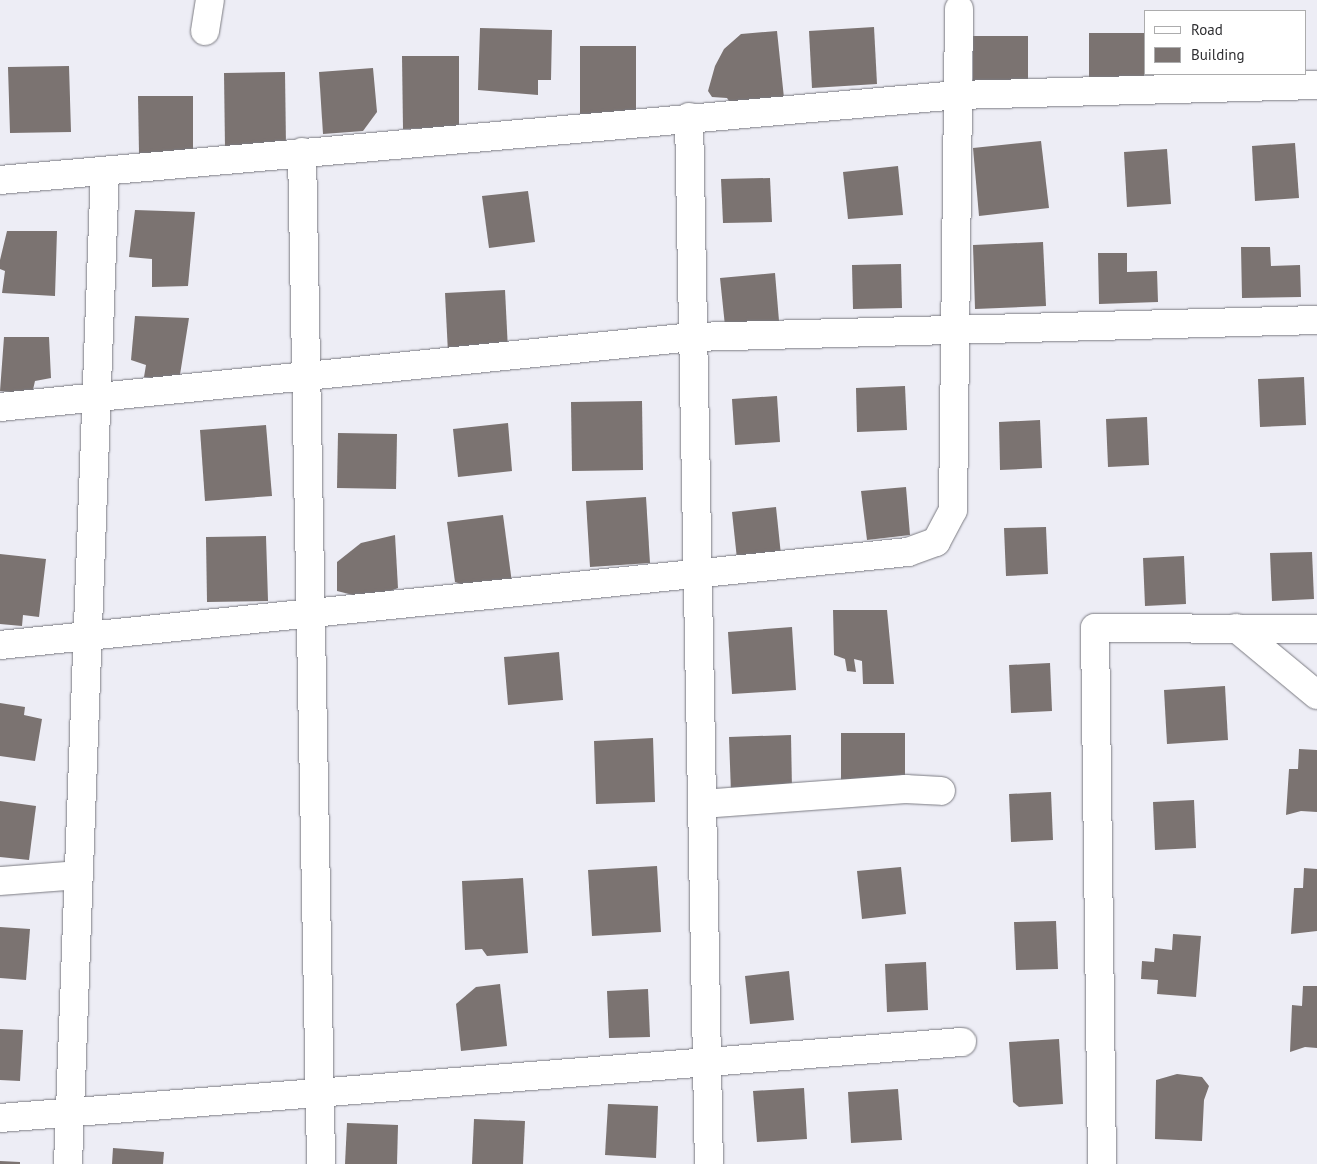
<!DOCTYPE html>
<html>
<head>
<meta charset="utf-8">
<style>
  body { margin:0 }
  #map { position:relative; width:1317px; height:1164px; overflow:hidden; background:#ededf5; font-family:"PT Sans",sans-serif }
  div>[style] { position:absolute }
  .building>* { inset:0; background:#7b7371 }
  .roads { filter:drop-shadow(0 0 1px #7b7b82) drop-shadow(0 0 1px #7b7b82) }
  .minor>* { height:28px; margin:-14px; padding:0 14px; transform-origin:14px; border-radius:14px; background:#fff }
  span { translate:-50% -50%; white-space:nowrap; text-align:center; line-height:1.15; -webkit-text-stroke:5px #fff; paint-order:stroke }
  .legend { position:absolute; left:1144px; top:10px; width:162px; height:65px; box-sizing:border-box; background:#fff; border:1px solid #acacad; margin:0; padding:6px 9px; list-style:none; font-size:15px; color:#2f2f32 }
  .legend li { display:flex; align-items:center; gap:10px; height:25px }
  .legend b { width:25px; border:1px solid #acacad }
</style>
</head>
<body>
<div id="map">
  <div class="building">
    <i style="clip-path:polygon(874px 27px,877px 84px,812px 88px,809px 31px)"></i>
    <i style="clip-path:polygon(480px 28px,552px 30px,551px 80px,538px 80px,538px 95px,478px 90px)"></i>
    <i style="clip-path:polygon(777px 31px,784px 98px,731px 104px,727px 98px,712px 97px,708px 91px,715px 66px,724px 49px,741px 34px)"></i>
    <i style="clip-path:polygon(1089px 33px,1144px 33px,1144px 84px,1089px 84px)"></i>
    <i style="clip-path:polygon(973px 36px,1028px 36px,1028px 86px,973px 87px)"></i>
    <i style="clip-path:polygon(580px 46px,636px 46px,636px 116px,580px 116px)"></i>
    <i style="clip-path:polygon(402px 56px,459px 56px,459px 128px,403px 129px)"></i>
    <i style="clip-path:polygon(69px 66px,71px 132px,10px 133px,8px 67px)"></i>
    <i style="clip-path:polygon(373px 68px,377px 112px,363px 131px,323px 134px,319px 72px)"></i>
    <i style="clip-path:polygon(285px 72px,286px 147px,225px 148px,224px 73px)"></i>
    <i style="clip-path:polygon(138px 96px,193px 96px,193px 153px,139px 153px)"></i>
    <i style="clip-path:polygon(1041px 141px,1049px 208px,979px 216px,973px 148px)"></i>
    <i style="clip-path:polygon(1295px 143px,1299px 198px,1255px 201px,1252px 146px)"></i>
    <i style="clip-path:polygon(1167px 149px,1171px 204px,1127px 207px,1124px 152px)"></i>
    <i style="clip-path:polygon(898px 166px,903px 215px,848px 219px,843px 172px)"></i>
    <i style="clip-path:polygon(770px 178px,772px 222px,723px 223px,721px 179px)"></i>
    <i style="clip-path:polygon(528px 191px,535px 242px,489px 248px,482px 196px)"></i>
    <i style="clip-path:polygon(135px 210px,195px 212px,188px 286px,152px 287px,152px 259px,129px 257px)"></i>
    <i style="clip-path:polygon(7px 231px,57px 231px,55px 296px,2px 293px,5px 271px,0 269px,0 260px)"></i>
    <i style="clip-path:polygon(1043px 242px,1046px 306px,975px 309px,973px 245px)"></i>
    <i style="clip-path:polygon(1241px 247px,1270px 247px,1271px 266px,1300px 265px,1301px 297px,1242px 298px)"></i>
    <i style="clip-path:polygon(1098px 253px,1127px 253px,1127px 272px,1157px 271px,1158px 302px,1099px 304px)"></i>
    <i style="clip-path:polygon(901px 264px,902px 308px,853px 309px,852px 265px)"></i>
    <i style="clip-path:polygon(775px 273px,779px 321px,725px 326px,720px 278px)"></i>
    <i style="clip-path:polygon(505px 290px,508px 350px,448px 353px,445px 293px)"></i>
    <i style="clip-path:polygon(135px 316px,189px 318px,179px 381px,144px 377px,146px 365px,131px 360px)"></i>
    <i style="clip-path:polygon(4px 337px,49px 337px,51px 378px,35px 381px,32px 394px,0 391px)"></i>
    <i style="clip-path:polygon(1304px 377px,1306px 425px,1260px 427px,1258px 379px)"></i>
    <i style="clip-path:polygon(905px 386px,907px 430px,857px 432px,856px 388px)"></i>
    <i style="clip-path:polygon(777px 396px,780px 442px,735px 445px,732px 399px)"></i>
    <i style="clip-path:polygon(642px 401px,643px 470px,572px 471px,571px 402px)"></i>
    <i style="clip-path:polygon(1147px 417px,1149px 465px,1108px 467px,1106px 419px)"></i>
    <i style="clip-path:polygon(1040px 420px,1042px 468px,1000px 470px,999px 422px)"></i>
    <i style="clip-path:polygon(508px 423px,512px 471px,458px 477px,453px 429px)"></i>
    <i style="clip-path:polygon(266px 425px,272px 496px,205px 501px,200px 430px)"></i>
    <i style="clip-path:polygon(338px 433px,397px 434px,396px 489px,337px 488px)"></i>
    <i style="clip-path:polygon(906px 487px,910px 535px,867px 540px,861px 491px)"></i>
    <i style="clip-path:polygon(646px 497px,650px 563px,590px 567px,586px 501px)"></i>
    <i style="clip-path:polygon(776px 507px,781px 555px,737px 559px,732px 512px)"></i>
    <i style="clip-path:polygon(503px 515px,512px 583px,473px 588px,455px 582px,447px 522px)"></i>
    <i style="clip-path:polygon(1046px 527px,1048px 574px,1006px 576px,1004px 528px)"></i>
    <i style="clip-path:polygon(395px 535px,398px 588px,369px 599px,337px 591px,337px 562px,361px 543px)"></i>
    <i style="clip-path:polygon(266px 536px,268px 601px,207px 602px,206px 537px)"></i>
    <i style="clip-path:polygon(1312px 552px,1314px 599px,1272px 601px,1270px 553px)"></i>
    <i style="clip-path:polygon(0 554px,46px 559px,39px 617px,23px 615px,22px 626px,0 624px)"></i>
    <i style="clip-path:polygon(1184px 556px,1186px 604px,1145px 606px,1143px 558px)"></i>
    <i style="clip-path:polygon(833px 610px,887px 610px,894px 684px,863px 684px,862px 661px,854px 659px,856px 672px,847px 671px,845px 659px,834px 655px)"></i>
    <i style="clip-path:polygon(792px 627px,796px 690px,732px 694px,728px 632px)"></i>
    <i style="clip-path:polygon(559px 652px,563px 700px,508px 705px,504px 657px)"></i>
    <i style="clip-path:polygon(1050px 663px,1052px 711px,1011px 713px,1009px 665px)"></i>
    <i style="clip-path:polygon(1225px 686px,1228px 740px,1167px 744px,1164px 690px)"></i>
    <i style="clip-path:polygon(0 703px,25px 707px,24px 715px,42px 719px,35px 761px,0 756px)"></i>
    <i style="clip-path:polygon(841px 733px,905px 733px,905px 789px,841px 790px)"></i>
    <i style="clip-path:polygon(791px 735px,792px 790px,731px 793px,729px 737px)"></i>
    <i style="clip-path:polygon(653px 738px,655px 802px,596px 804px,594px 741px)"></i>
    <i style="clip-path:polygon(1299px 749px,1317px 750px,1317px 812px,1301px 811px,1286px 815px,1289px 769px,1298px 769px)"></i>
    <i style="clip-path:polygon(1051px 792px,1053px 840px,1011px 842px,1009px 794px)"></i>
    <i style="clip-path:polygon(1194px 800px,1196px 848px,1155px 850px,1153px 802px)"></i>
    <i style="clip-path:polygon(0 801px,36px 806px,29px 860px,0 857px)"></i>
    <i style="clip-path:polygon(657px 866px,661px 932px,592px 936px,588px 870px)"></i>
    <i style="clip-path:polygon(901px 867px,906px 914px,862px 919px,857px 871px)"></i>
    <i style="clip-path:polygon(1304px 868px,1317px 869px,1317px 931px,1291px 934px,1294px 888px,1303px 888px)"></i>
    <i style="clip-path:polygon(523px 878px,528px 953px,487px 956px,482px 949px,465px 950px,462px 881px)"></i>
    <i style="clip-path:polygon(1056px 921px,1058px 969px,1016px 970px,1014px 922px)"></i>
    <i style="clip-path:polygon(0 927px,30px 929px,26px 980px,0 978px)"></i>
    <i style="clip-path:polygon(1173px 934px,1201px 936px,1196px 997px,1157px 994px,1158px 980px,1141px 979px,1142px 961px,1154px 962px,1155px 948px,1172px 950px)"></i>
    <i style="clip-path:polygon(926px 962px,928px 1010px,887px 1012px,885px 964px)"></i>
    <i style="clip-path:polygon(789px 971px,794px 1020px,750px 1024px,745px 976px)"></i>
    <i style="clip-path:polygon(500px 984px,507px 1046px,461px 1051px,456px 1004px,476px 987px)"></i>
    <i style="clip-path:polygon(1303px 986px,1317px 986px,1317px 1048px,1305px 1047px,1290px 1052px,1292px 1005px,1302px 1006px)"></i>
    <i style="clip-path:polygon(648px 989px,650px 1037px,609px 1038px,607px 991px)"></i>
    <i style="clip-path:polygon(0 1029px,23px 1030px,20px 1081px,0 1080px)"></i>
    <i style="clip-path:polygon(1059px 1039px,1063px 1104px,1019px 1107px,1013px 1102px,1009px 1042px)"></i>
    <i style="clip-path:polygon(1177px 1074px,1202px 1077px,1209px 1086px,1204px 1100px,1202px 1141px,1155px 1139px,1156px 1080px)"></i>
    <i style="clip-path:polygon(804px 1088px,807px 1139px,757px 1142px,753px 1091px)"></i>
    <i style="clip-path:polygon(898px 1089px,902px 1140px,851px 1143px,848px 1092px)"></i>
    <i style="clip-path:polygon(608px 1104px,658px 1106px,656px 1158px,605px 1155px)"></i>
    <i style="clip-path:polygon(474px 1119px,525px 1121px,523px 1164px,472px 1164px)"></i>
    <i style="clip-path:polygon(347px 1123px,398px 1125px,397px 1164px,345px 1164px)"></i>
    <i style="clip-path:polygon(113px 1148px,164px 1152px,163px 1164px,112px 1164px)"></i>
    <i style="clip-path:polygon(0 1161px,20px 1162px,20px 1164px,0 1164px)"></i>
  </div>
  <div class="roads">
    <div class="minor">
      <i style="left:205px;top:31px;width:31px;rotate:-81deg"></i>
      <i style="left:689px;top:117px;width:1047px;rotate:88.91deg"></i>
      <i style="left:302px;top:152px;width:1012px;rotate:88.92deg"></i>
      <i style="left:0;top:180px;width:962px;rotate:-5.07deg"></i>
      <i style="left:958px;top:95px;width:359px;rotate:-1.6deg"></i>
      <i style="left:0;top:407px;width:697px;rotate:-5.77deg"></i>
      <i style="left:693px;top:337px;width:624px;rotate:-1.56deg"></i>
      <i style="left:1236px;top:628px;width:105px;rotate:39.6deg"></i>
      <i style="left:0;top:645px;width:913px;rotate:-5.85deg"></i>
      <i style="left:908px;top:552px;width:30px;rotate:-20deg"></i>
      <i style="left:936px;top:542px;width:36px;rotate:-62deg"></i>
      <i style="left:953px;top:510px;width:501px;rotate:-89.31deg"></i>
      <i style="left:702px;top:804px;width:204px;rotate:-4.2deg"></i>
      <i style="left:905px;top:789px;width:36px;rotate:3deg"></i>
      <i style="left:0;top:881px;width:79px;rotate:-4.3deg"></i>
      <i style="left:0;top:1118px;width:965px;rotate:-4.52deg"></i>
      <i style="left:68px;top:1164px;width:994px;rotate:-87.87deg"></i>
      <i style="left:1102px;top:1164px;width:536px;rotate:-90.75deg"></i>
      <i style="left:1095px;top:628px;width:222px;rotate:0.3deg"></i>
    </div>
  </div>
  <ul class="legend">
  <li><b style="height:6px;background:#fff"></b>Road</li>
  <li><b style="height:14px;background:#7b7371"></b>Building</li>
  </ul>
</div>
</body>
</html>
